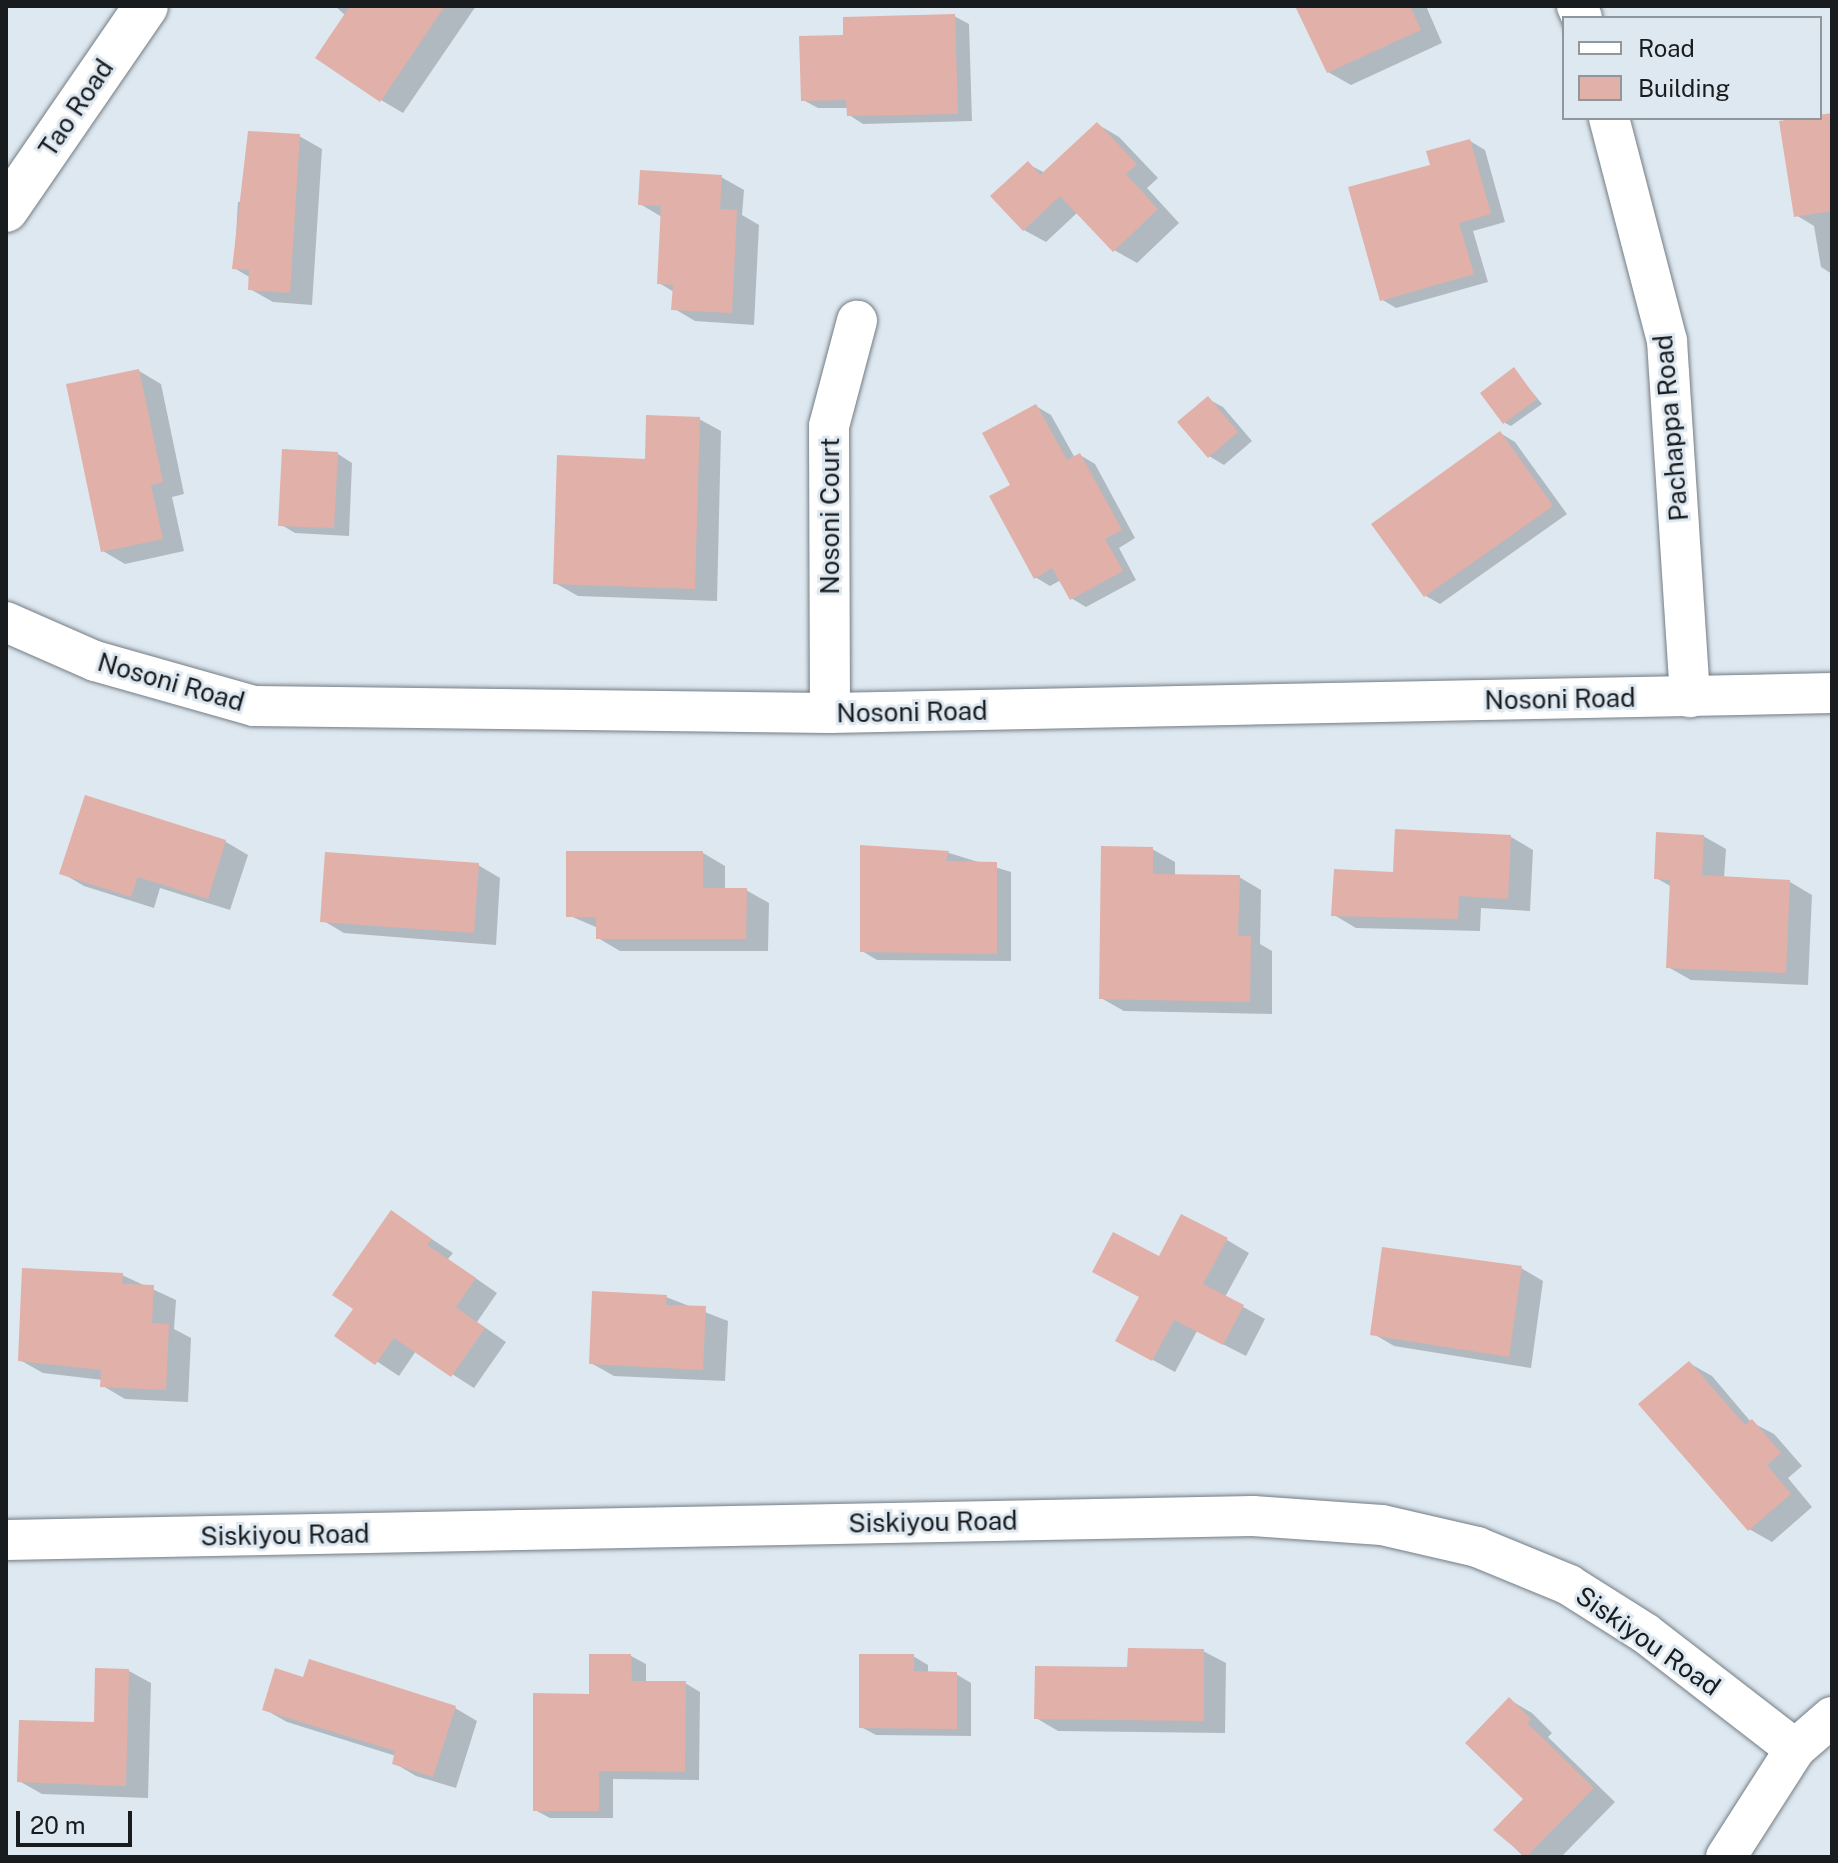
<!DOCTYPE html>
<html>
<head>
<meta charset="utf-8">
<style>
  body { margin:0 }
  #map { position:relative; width:1838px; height:1863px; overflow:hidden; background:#dee8f0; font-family:"Public Sans",sans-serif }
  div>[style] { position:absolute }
  .shadow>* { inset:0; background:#0003 }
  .building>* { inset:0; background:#e1b0a8 }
  .roads { filter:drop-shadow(0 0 2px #747d84) drop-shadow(0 0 2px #747d84) }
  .street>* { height:40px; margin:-20px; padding:0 20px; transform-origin:20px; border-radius:20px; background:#fff }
  .secondary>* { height:44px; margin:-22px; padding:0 22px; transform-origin:22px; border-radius:22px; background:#fff }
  span { translate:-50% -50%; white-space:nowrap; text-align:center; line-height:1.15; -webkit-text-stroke:6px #dee8f0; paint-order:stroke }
  .street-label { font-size:26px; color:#191c1f }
  .frame { position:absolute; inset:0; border:8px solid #191c1f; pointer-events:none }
  .legend { position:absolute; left:1562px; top:16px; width:260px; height:104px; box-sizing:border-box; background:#dee8f0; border:2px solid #8f969c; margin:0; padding:10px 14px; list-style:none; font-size:24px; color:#191c1f }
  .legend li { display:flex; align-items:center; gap:16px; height:40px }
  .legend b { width:40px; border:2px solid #8f969c }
  .scale { position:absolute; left:16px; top:1811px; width:116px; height:36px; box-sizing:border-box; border:4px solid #191c1f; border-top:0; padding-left:10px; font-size:24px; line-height:28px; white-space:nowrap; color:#191c1f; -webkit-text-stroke:6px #dee8f0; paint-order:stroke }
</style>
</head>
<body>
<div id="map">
  <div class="shadow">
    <i style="clip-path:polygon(335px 6px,476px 6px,403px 113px,381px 100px,346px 16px)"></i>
    <i style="clip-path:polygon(1297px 6px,1426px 6px,1442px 43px,1351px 85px,1328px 72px)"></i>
    <i style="clip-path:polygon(954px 16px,969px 24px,972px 121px,863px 124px,849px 115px,848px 108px,818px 108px,803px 100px,845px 37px)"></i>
    <i style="clip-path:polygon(1832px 115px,1832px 274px,1821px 267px,1814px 226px,1796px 215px)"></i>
    <i style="clip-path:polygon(1097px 124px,1119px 137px,1158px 178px,1147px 188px,1179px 223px,1137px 263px,1114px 250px,1078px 212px,1046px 242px,1024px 230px,1028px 164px,1045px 173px)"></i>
    <i style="clip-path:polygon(299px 136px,322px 149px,312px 305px,273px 302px,250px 289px,251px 278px,234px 268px,238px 202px,245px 202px)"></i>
    <i style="clip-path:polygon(1470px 141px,1485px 150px,1505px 222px,1473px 231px,1488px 282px,1396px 308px,1381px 299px,1432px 167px)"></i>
    <i style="clip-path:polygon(721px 177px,744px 190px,742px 215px,759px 225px,754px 325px,695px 321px,673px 308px,674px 292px,659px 283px,662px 217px,640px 204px)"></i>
    <i style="clip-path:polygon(1514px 370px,1542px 404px,1511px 426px,1505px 423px)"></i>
    <i style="clip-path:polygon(139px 371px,161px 384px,184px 494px,172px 497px,184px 551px,125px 564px,103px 551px)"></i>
    <i style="clip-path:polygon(1208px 399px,1223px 407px,1252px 441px,1224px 465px,1209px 456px)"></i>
    <i style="clip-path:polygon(1036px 406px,1051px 415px,1075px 458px,1080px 455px,1095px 464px,1135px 538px,1119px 548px,1136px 580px,1086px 607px,1071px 598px,1061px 580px,1050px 586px,1035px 577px,1013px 486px)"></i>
    <i style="clip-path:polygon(699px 419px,721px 431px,717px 601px,578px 596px,555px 583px)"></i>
    <i style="clip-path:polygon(1500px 433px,1515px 442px,1567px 514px,1440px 604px,1426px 596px)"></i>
    <i style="clip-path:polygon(338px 454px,352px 463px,349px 536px,295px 533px,280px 524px)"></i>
    <i style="clip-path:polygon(86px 797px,226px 842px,248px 855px,230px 910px,160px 888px,154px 908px,84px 886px,62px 873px)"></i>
    <i style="clip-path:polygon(1703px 836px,1726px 849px,1724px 878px,1790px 882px,1812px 895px,1808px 985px,1691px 980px,1668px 967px,1672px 887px,1656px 878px)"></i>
    <i style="clip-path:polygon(1511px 837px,1533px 850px,1530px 911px,1481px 908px,1480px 931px,1356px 928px,1334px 915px,1395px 874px)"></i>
    <i style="clip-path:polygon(862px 847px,949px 853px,1011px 872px,1011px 961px,877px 960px,862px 951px)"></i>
    <i style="clip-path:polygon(1152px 849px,1175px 862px,1175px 876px,1239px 877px,1261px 890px,1260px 944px,1272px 951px,1272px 1014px,1124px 1011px,1101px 998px)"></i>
    <i style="clip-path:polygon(703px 853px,725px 866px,725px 890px,746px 890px,769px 903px,768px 951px,620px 951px,598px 938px,598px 928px,568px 915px)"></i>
    <i style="clip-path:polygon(478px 865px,500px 878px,496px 945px,344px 933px,322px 920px)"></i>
    <i style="clip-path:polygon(392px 1213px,453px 1253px,448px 1259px,497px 1293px,477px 1322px,506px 1342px,474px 1388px,416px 1351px,399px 1376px,337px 1335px,356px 1309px)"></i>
    <i style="clip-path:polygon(1227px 1240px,1249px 1253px,1225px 1297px,1265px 1319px,1246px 1356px,1197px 1331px,1175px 1372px,1140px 1353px,1160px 1259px)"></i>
    <i style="clip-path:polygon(1521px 1268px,1543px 1281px,1531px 1368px,1394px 1346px,1372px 1333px)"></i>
    <i style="clip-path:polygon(122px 1275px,176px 1300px,174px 1329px,191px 1338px,188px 1402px,125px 1399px,103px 1386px,103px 1380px,43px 1373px,20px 1360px)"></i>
    <i style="clip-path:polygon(666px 1297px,728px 1321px,725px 1381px,614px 1376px,591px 1363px)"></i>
    <i style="clip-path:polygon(1689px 1363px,1712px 1376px,1751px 1422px,1774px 1434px,1802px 1466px,1788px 1478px,1812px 1507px,1772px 1542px,1749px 1529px)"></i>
    <i style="clip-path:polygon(1203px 1651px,1226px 1663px,1225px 1733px,1058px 1731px,1036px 1718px)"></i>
    <i style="clip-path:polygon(631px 1656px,646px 1664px,646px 1683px,685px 1683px,700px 1692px,699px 1780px,613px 1779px,613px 1818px,550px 1818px,535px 1810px,591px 1696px)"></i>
    <i style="clip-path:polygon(913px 1656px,928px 1665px,928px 1674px,956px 1674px,971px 1683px,971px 1736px,876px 1735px,861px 1727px)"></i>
    <i style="clip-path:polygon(129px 1671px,151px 1683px,148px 1798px,42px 1794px,19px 1781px,96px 1724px)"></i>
    <i style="clip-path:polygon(305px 1679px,455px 1708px,477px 1721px,456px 1788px,416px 1776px,394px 1763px,396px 1756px,287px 1722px,264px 1709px)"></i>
    <i style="clip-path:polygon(1510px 1700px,1532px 1713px,1552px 1733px,1548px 1737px,1615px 1802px,1561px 1857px,1524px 1857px,1496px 1830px,1526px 1799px)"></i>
  </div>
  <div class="building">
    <i style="clip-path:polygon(350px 6px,445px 6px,380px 102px,315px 58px)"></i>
    <i style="clip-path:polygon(1295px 6px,1410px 6px,1421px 30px,1327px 73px)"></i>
    <i style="clip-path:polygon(955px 14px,958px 114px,847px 116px,846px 100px,801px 101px,799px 36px,843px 35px,843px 17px)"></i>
    <i style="clip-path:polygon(1832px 113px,1832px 211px,1794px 217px,1779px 121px)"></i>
    <i style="clip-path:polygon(1097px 122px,1137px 164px,1126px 174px,1158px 209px,1113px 252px,1060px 196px,1023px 231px,990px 196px,1028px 161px,1040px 175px)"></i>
    <i style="clip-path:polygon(248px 131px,300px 134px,290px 293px,248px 290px,249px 270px,232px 269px)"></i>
    <i style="clip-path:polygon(1470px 139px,1491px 214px,1459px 223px,1474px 274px,1380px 301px,1348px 187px,1430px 165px,1426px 151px)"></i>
    <i style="clip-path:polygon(640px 170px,722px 175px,720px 209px,737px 210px,732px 313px,671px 310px,673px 285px,657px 284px,661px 206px,638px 205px)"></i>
    <i style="clip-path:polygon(1514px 367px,1537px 399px,1503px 424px,1480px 393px)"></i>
    <i style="clip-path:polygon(139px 369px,163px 482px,151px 485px,163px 539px,101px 552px,66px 384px)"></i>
    <i style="clip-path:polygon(1208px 396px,1238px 432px,1208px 458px,1177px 422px)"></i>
    <i style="clip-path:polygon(1036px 404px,1067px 460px,1080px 453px,1122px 530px,1105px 539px,1123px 571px,1070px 600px,1052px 568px,1034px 579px,989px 496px,1010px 485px,982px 433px)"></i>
    <i style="clip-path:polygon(646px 415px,700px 417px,695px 589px,553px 584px,557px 455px,645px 459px)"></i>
    <i style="clip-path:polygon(1500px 431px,1553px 506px,1424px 597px,1371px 524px)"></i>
    <i style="clip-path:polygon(282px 449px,338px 452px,334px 528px,278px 526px)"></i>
    <i style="clip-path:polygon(85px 795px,226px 840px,208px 899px,138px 877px,131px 897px,59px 874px)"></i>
    <i style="clip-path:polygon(1395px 829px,1511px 835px,1508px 899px,1459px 896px,1458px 919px,1331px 916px,1334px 869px,1393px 872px)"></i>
    <i style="clip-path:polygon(1656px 832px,1704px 835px,1702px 875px,1790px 880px,1786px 973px,1666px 968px,1670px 880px,1654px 879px)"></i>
    <i style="clip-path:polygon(860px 845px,949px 851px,946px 861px,997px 862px,997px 954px,860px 952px)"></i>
    <i style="clip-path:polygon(1101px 846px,1153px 847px,1153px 874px,1240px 875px,1238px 936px,1251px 936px,1250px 1002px,1099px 999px)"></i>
    <i style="clip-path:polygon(566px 851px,703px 851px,703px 888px,747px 888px,746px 939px,596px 939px,596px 917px,566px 917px)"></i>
    <i style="clip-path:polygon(325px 852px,479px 863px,474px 933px,320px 922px)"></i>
    <i style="clip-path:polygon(391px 1210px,432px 1239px,427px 1245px,476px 1278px,456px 1307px,485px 1328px,451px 1377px,394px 1338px,375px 1365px,334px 1336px,353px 1309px,332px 1295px)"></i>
    <i style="clip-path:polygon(1181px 1214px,1228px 1238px,1203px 1284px,1244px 1305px,1223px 1345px,1174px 1320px,1152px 1361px,1115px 1341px,1139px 1297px,1092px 1272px,1113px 1232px,1159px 1256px)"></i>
    <i style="clip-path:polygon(1382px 1247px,1522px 1266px,1509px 1357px,1370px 1335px)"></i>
    <i style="clip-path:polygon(22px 1268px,123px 1273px,122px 1284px,154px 1285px,152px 1323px,169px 1324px,166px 1390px,100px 1387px,101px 1370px,18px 1361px)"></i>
    <i style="clip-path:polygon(592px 1291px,667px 1295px,666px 1305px,706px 1306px,703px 1370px,589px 1364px)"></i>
    <i style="clip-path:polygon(1689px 1361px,1745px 1425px,1752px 1419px,1781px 1453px,1767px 1465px,1791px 1494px,1748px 1531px,1638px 1404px)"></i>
    <i style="clip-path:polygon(1128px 1648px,1204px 1649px,1204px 1721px,1034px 1719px,1035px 1666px,1127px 1667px)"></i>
    <i style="clip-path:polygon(589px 1654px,631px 1654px,632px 1681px,686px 1681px,685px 1772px,599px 1771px,599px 1811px,533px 1811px,533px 1693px,589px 1694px)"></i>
    <i style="clip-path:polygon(859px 1654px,914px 1654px,914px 1671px,957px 1672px,957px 1729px,859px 1728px)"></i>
    <i style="clip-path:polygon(309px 1659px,456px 1706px,433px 1777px,392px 1764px,395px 1751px,262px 1710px,275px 1668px,303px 1677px)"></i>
    <i style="clip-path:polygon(95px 1668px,129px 1669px,126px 1786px,17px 1782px,19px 1720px,94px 1722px)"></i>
    <i style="clip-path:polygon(1509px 1697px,1531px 1719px,1527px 1723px,1594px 1788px,1526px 1857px,1493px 1830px,1523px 1799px,1465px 1743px)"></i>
  </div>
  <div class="roads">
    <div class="street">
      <i style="left:1577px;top:6px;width:13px;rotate:67deg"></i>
      <i style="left:1609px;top:118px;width:230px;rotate:75.4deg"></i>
      <i style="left:1667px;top:341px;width:357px;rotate:86.3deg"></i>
      <i style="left:6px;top:622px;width:97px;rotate:23.7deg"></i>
      <i style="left:95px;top:661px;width:165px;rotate:15.8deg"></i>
      <i style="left:254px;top:706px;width:576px;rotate:0.7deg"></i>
      <i style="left:830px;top:713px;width:1002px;rotate:-1.14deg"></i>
      <i style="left:830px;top:713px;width:287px;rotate:-90.2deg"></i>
      <i style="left:829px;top:426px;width:109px;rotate:-75.1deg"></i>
      <i style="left:6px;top:1540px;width:1247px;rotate:-1.1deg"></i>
      <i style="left:1253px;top:1516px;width:129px;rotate:4deg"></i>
      <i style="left:1382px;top:1525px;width:98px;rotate:13deg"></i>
      <i style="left:1477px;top:1547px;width:100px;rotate:22.4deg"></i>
      <i style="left:1569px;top:1585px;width:90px;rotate:32.3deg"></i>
      <i style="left:1645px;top:1633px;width:190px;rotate:37.7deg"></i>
      <i style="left:1726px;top:1857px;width:128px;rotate:-57.4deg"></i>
      <i style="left:1795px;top:1749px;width:49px;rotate:-40.9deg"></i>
    </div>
    <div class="secondary">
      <i style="left:6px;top:210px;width:247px;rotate:-55.5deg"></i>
    </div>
  </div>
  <div class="street-label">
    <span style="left:76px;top:108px;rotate:-56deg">Tao Road</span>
    <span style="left:1671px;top:428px;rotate:-95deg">Pachappa Road</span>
    <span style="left:830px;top:516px;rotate:-90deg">Nosoni Court</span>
    <span style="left:171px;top:682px;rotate:16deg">Nosoni Road</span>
    <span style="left:1560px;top:699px;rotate:-1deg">Nosoni Road</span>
    <span style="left:912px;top:712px;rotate:-1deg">Nosoni Road</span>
    <span style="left:933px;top:1522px;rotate:-1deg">Siskiyou Road</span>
    <span style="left:285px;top:1535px;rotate:-1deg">Siskiyou Road</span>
    <span style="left:1648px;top:1641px;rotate:35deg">Siskiyou Road</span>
  </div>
  <div class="frame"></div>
  <ul class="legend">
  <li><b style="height:10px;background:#fff"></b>Road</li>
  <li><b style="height:22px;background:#e1b0a8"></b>Building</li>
  </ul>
  <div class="scale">20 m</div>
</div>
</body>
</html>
